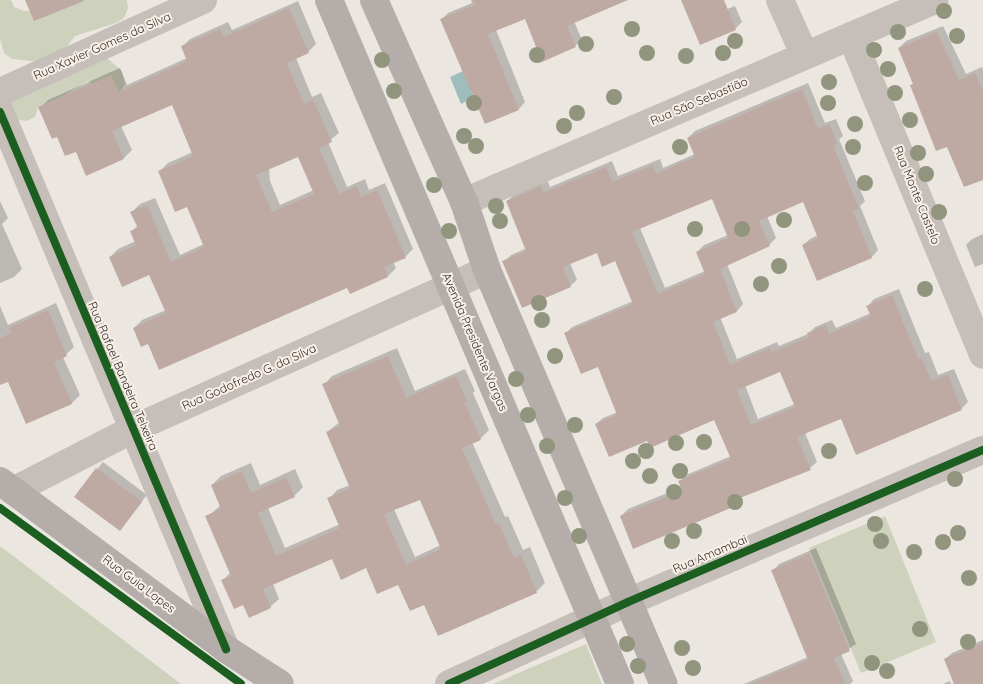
<!DOCTYPE html>
<html>
<head>
<meta charset="utf-8">
<style>
  body { margin:0 }
  #map { position:relative; width:983px; height:684px; overflow:hidden; background:#ece6e1; font-family:Quicksand,sans-serif }
  div>[style] { position:absolute }
  .green>* { inset:0; background:#ced1bb }
  .water>* { inset:0; background:#9ebdbc }
  .shadow>* { inset:0; background:#0003 }
  .building>* { inset:0; background:#bfaaa3 }
  .minor>* { height:28px; margin:-14px; padding:0 14px; transform-origin:14px; border-radius:14px; background:#c5beb9 }
  .major>* { height:28px; margin:-14px; padding:0 14px; transform-origin:14px; border-radius:14px; background:#b4ada9 }
  .cycleway>* { height:8px; margin:-4px; padding:0 4px; transform-origin:4px; border-radius:4px; background:#1b5e20 }
  .trees>* { width:16px; height:16px; margin:-8px; border-radius:50%; background:#91957e }
  span { translate:-50% -50%; white-space:nowrap; text-align:center; line-height:1.15; -webkit-text-stroke:4px #f8f0e8; paint-order:stroke }
  .street-label { font-size:12px; color:#352c28 }
</style>
</head>
<body>
<div id="map">
  <div class="green">
    <i style="clip-path:polygon(0 0,11px 0,14px 7px,24px 11px,33px 11px,76px 0,127px 0,128px 8px,124px 18px,116px 23px,75px 36px,62px 53px,53px 59px,32px 61px,12px 59px,4px 53px,0 39px)"></i>
    <i style="clip-path:polygon(107px 58px,122px 71px,125px 84px,120px 92px,111px 98px,88px 81px,61px 97px,38px 107px,35px 117px,27px 121px,17px 120px,9px 113px,10px 82px)"></i>
    <i style="clip-path:polygon(885px 516px,936px 642px,861px 673px,809px 548px)"></i>
    <i style="clip-path:polygon(0 546px,181px 684px,0 684px)"></i>
    <i style="clip-path:polygon(586px 644px,602px 684px,493px 684px)"></i>
  </div>
  <div class="water">
    <i style="clip-path:polygon(463px 71px,474px 98px,461px 104px,450px 77px)"></i>
  </div>
  <div class="shadow">
    <i style="clip-path:polygon(471px 0,625px 0,574px 21px,582px 40px,575px 46px,525px 17px,496px 30px,525px 102px,519px 109px,486px 122px,441px 20px,448px 13px,472px 3px)"></i>
    <i style="clip-path:polygon(683px 0,715px 0,720px 12px,735px 6px,742px 22px,735px 29px)"></i>
    <i style="clip-path:polygon(evenodd,298px 1px,316px 44px,308px 52px,296px 58px,312px 97px,321px 93px,339px 133px,328px 142px,347px 187px,365px 179px,369px 190px,385px 183px,413px 249px,405px 257px,393px 262px,396px 268px,388px 276px,149px 343px,134px 328px,142px 320px,166px 310px,150px 273px,110px 257px,118px 249px,136px 241px,131px 232px,138px 225px,132px 212px,140px 204px,155px 198px,180px 255px,204px 244px,187px 205px,160px 171px,168px 163px,193px 152px,173px 104px,121px 126px,132px 150px,124px 158px,87px 174px,77px 150px,57px 135px,40px 108px,48px 100px,120px 68px,127px 85px,187px 58px,182px 47px,190px 39px,228px 22px,232px 30px,298px 1px,298px 156px,314px 190px,280px 205px,270px 181px,269px 168px,298px 156px)"></i>
    <i style="clip-path:polygon(943px 26px,966px 74px,982px 67px,983px 70px,983px 178px,947px 145px,911px 86px,914px 83px,899px 48px,906px 41px)"></i>
    <i style="clip-path:polygon(evenodd,808px 83px,825px 123px,836px 119px,843px 136px,839px 139px,865px 201px,860px 206px,878px 250px,872px 257px,803px 245px,810px 239px,818px 235px,804px 200px,767px 216px,776px 238px,769px 245px,727px 264px,743px 304px,737px 311px,720px 317px,737px 359px,777px 342px,779px 346px,808px 334px,815px 327px,832px 320px,836px 328px,871px 313px,868px 306px,874px 299px,899px 289px,925px 353px,929px 352px,938px 375px,954px 369px,968px 402px,961px 409px,842px 417px,805px 433px,817px 462px,810px 468px,738px 498px,739px 500px,732px 506px,621px 516px,628px 509px,682px 487px,680px 482px,686px 475px,731px 456px,715px 419px,648px 439px,596px 424px,603px 418px,618px 412px,599px 366px,565px 334px,572px 327px,633px 301px,616px 260px,597px 251px,570px 263px,577px 280px,570px 286px,504px 262px,511px 255px,527px 248px,507px 201px,514px 195px,547px 180px,550px 187px,612px 161px,618px 176px,660px 159px,663px 168px,695px 154px,688px 138px,695px 131px,808px 83px,713px 197px,728px 235px,704px 245px,697px 252px,705px 271px,665px 288px,640px 228px,713px 197px,808px 83px,781px 370px,795px 404px,758px 419px,745px 385px,781px 370px)"></i>
    <i style="clip-path:polygon(0 201px,8px 218px,2px 224px,22px 269px,14px 277px,0 283px)"></i>
    <i style="clip-path:polygon(983px 234px,983px 264px,975px 267px,966px 245px,972px 239px)"></i>
    <i style="clip-path:polygon(56px 303px,74px 347px,63px 357px,80px 395px,72px 403px,26px 423px,8px 380px,0 384px,0 306px,8px 325px)"></i>
    <i style="clip-path:polygon(evenodd,397px 348px,415px 391px,465px 369px,475px 391px,473px 393px,489px 430px,480px 439px,472px 442px,505px 517px,508px 516px,523px 550px,530px 547px,545px 583px,536px 592px,425px 603px,399px 583px,366px 566px,332px 557px,273px 584px,279px 599px,270px 607px,244px 603px,223px 580px,230px 573px,207px 517px,221px 505px,212px 485px,221px 476px,251px 463px,260px 485px,295px 469px,303px 487px,294px 496px,268px 508px,285px 548px,340px 524px,329px 499px,337px 490px,350px 485px,327px 432px,340px 422px,324px 385px,332px 376px,397px 348px,421px 498px,441px 545px,415px 557px,394px 509px,421px 498px)"></i>
    <i style="clip-path:polygon(103px 462px,147px 495px,120px 529px,76px 496px)"></i>
    <i style="clip-path:polygon(816px 548px,856px 644px,841px 654px,853px 681px,850px 684px,744px 684px,808px 657px,773px 571px,779px 564px)"></i>
    <i style="clip-path:polygon(983px 640px,983px 681px,977px 684px,956px 684px,945px 659px,952px 653px)"></i>
    <i style="clip-path:polygon(950px 681px,951px 684px,943px 684px)"></i>
  </div>
  <div class="building">
    <i style="clip-path:polygon(25px 0,84px 0,84px 1px,34px 21px)"></i>
    <i style="clip-path:polygon(473px 0,628px 0,567px 26px,576px 47px,542px 62px,525px 19px,488px 34px,519px 110px,485px 124px,440px 19px,475px 5px)"></i>
    <i style="clip-path:polygon(681px 0,724px 0,736px 30px,700px 45px)"></i>
    <i style="clip-path:polygon(evenodd,289px 8px,309px 53px,287px 63px,304px 104px,313px 100px,332px 142px,319px 148px,339px 194px,357px 186px,361px 197px,377px 190px,406px 258px,384px 267px,388px 277px,350px 294px,347px 288px,159px 370px,148px 344px,141px 347px,133px 328px,166px 313px,149px 275px,122px 287px,109px 257px,136px 245px,130px 231px,138px 228px,130px 212px,147px 205px,171px 262px,204px 247px,187px 207px,175px 212px,158px 171px,193px 156px,172px 105px,112px 131px,124px 159px,86px 176px,76px 152px,65px 156px,57px 137px,52px 139px,38px 107px,111px 75px,119px 92px,187px 61px,181px 46px,220px 29px,224px 37px,289px 8px,298px 157px,314px 194px,272px 212px,256px 175px,298px 157px)"></i>
    <i style="clip-path:polygon(937px 32px,959px 80px,975px 73px,983px 92px,983px 180px,964px 187px,947px 147px,936px 151px,910px 85px,913px 84px,898px 48px)"></i>
    <i style="clip-path:polygon(evenodd,802px 89px,818px 129px,829px 124px,837px 144px,833px 145px,859px 209px,853px 211px,872px 258px,817px 281px,802px 245px,818px 238px,803px 202px,759px 221px,770px 246px,720px 269px,737px 312px,713px 322px,730px 365px,770px 348px,772px 352px,809px 337px,807px 333px,826px 325px,829px 334px,871px 316px,866px 306px,892px 295px,918px 359px,922px 358px,931px 381px,948px 375px,962px 410px,856px 455px,841px 419px,797px 437px,811px 470px,730px 502px,733px 507px,633px 549px,620px 516px,682px 490px,678px 481px,731px 459px,714px 420px,650px 448px,647px 441px,609px 457px,595px 424px,617px 415px,598px 367px,581px 374px,564px 333px,633px 304px,615px 261px,602px 267px,597px 253px,563px 267px,571px 287px,522px 308px,502px 261px,526px 251px,506px 201px,541px 186px,543px 193px,606px 167px,612px 182px,653px 165px,656px 174px,695px 157px,687px 138px,802px 89px,712px 199px,728px 238px,696px 252px,705px 274px,658px 294px,632px 232px,712px 199px,802px 89px,780px 372px,795px 407px,751px 425px,737px 390px,780px 372px)"></i>
    <i style="clip-path:polygon(48px 310px,67px 356px,54px 362px,72px 404px,26px 424px,8px 382px,0 385px,0 338px,11px 333px,9px 328px)"></i>
    <i style="clip-path:polygon(evenodd,388px 356px,406px 398px,456px 376px,467px 401px,464px 402px,481px 440px,462px 448px,496px 525px,499px 523px,514px 558px,521px 555px,537px 593px,438px 636px,424px 605px,410px 611px,398px 585px,377px 594px,366px 568px,341px 580px,332px 559px,263px 589px,271px 608px,249px 618px,243px 605px,234px 609px,221px 580px,231px 576px,205px 516px,221px 509px,211px 485px,242px 471px,251px 493px,286px 477px,295px 497px,258px 513px,276px 556px,340px 528px,327px 498px,350px 488px,326px 432px,340px 426px,322px 384px,388px 356px,420px 500px,441px 549px,406px 565px,384px 514px,420px 500px)"></i>
    <i style="clip-path:polygon(96px 468px,142px 502px,120px 531px,74px 497px)"></i>
    <i style="clip-path:polygon(809px 554px,850px 651px,834px 658px,845px 684px,751px 684px,808px 660px,771px 570px)"></i>
    <i style="clip-path:polygon(983px 643px,983px 684px,954px 684px,944px 659px)"></i>
  </div>
  <div class="minor">
    <i style="left:780px;top:0;width:61px;rotate:65.9deg"></i>
    <i style="left:851px;top:36px;width:345px;rotate:67.5deg"></i>
    <i style="left:0;top:92px;width:223px;rotate:-24.4deg"></i>
    <i style="left:0;top:112px;width:583px;rotate:67.18deg"></i>
    <i style="left:464px;top:202px;width:512px;rotate:-23.21deg"></i>
    <i style="left:13px;top:491px;width:135px;rotate:-27.3deg"></i>
    <i style="left:133px;top:429px;width:388px;rotate:-24.2deg"></i>
    <i style="left:449px;top:684px;width:197px;rotate:-24.6deg"></i>
    <i style="left:628px;top:602px;width:386px;rotate:-23.2deg"></i>
  </div>
  <div class="major">
    <i style="left:329px;top:0;width:743px;rotate:66.95deg"></i>
    <i style="left:374px;top:0;width:221px;rotate:66deg"></i>
    <i style="left:464px;top:202px;width:72px;rotate:71.3deg"></i>
    <i style="left:487px;top:270px;width:450px;rotate:66.9deg"></i>
    <i style="left:0;top:481px;width:282px;rotate:36.6deg"></i>
    <i style="left:226px;top:649px;width:64px;rotate:32.9deg"></i>
  </div>
  <div class="cycleway">
    <i style="left:0;top:112px;width:583px;rotate:67.18deg"></i>
    <i style="left:0;top:508px;width:298px;rotate:36.1deg"></i>
    <i style="left:449px;top:684px;width:197px;rotate:-24.6deg"></i>
    <i style="left:628px;top:602px;width:386px;rotate:-23.2deg"></i>
  </div>
  <div class="trees">
    <i style="left:944px;top:11px"></i>
    <i style="left:632px;top:29px"></i>
    <i style="left:898px;top:32px"></i>
    <i style="left:957px;top:36px"></i>
    <i style="left:735px;top:41px"></i>
    <i style="left:586px;top:44px"></i>
    <i style="left:874px;top:50px"></i>
    <i style="left:647px;top:53px"></i>
    <i style="left:723px;top:53px"></i>
    <i style="left:537px;top:55px"></i>
    <i style="left:686px;top:56px"></i>
    <i style="left:382px;top:60px"></i>
    <i style="left:888px;top:69px"></i>
    <i style="left:829px;top:82px"></i>
    <i style="left:394px;top:91px"></i>
    <i style="left:895px;top:93px"></i>
    <i style="left:614px;top:97px"></i>
    <i style="left:474px;top:103px"></i>
    <i style="left:828px;top:103px"></i>
    <i style="left:577px;top:113px"></i>
    <i style="left:910px;top:120px"></i>
    <i style="left:855px;top:124px"></i>
    <i style="left:564px;top:126px"></i>
    <i style="left:464px;top:136px"></i>
    <i style="left:476px;top:146px"></i>
    <i style="left:680px;top:147px"></i>
    <i style="left:853px;top:147px"></i>
    <i style="left:918px;top:153px"></i>
    <i style="left:926px;top:174px"></i>
    <i style="left:865px;top:183px"></i>
    <i style="left:434px;top:185px"></i>
    <i style="left:496px;top:206px"></i>
    <i style="left:939px;top:212px"></i>
    <i style="left:784px;top:220px"></i>
    <i style="left:500px;top:221px"></i>
    <i style="left:695px;top:229px"></i>
    <i style="left:742px;top:229px"></i>
    <i style="left:449px;top:231px"></i>
    <i style="left:779px;top:266px"></i>
    <i style="left:761px;top:284px"></i>
    <i style="left:925px;top:289px"></i>
    <i style="left:539px;top:303px"></i>
    <i style="left:542px;top:320px"></i>
    <i style="left:555px;top:356px"></i>
    <i style="left:516px;top:379px"></i>
    <i style="left:528px;top:415px"></i>
    <i style="left:575px;top:425px"></i>
    <i style="left:704px;top:442px"></i>
    <i style="left:676px;top:443px"></i>
    <i style="left:547px;top:446px"></i>
    <i style="left:646px;top:451px"></i>
    <i style="left:829px;top:451px"></i>
    <i style="left:633px;top:461px"></i>
    <i style="left:680px;top:471px"></i>
    <i style="left:650px;top:476px"></i>
    <i style="left:955px;top:479px"></i>
    <i style="left:674px;top:492px"></i>
    <i style="left:565px;top:498px"></i>
    <i style="left:735px;top:502px"></i>
    <i style="left:875px;top:524px"></i>
    <i style="left:694px;top:531px"></i>
    <i style="left:958px;top:533px"></i>
    <i style="left:579px;top:536px"></i>
    <i style="left:672px;top:541px"></i>
    <i style="left:881px;top:541px"></i>
    <i style="left:943px;top:542px"></i>
    <i style="left:914px;top:552px"></i>
    <i style="left:969px;top:578px"></i>
    <i style="left:920px;top:629px"></i>
    <i style="left:968px;top:642px"></i>
    <i style="left:627px;top:644px"></i>
    <i style="left:682px;top:648px"></i>
    <i style="left:872px;top:663px"></i>
    <i style="left:638px;top:666px"></i>
    <i style="left:693px;top:668px"></i>
    <i style="left:887px;top:671px"></i>
  </div>
  <div class="street-label">
    <span style="left:102px;top:46px;rotate:-24deg">Rua Xavier Gomes da Silva</span>
    <span style="left:699px;top:101px;rotate:-23deg">Rua São Sebastião</span>
    <span style="left:917px;top:195px;rotate:68deg">Rua Monte Castelo</span>
    <span style="left:475px;top:342px;rotate:67deg">Avenida Presidente Vargas</span>
    <span style="left:123px;top:376px;rotate:67deg">Rua Rafael Bandeira Teixeira</span>
    <span style="left:249px;top:377px;rotate:-24deg">Rua Godofredo G. da Silva</span>
    <span style="left:710px;top:554px;rotate:-23deg">Rua Amambai</span>
    <span style="left:139px;top:584px;rotate:37deg">Rua Guia Lopes</span>
  </div>
</div>
</body>
</html>
